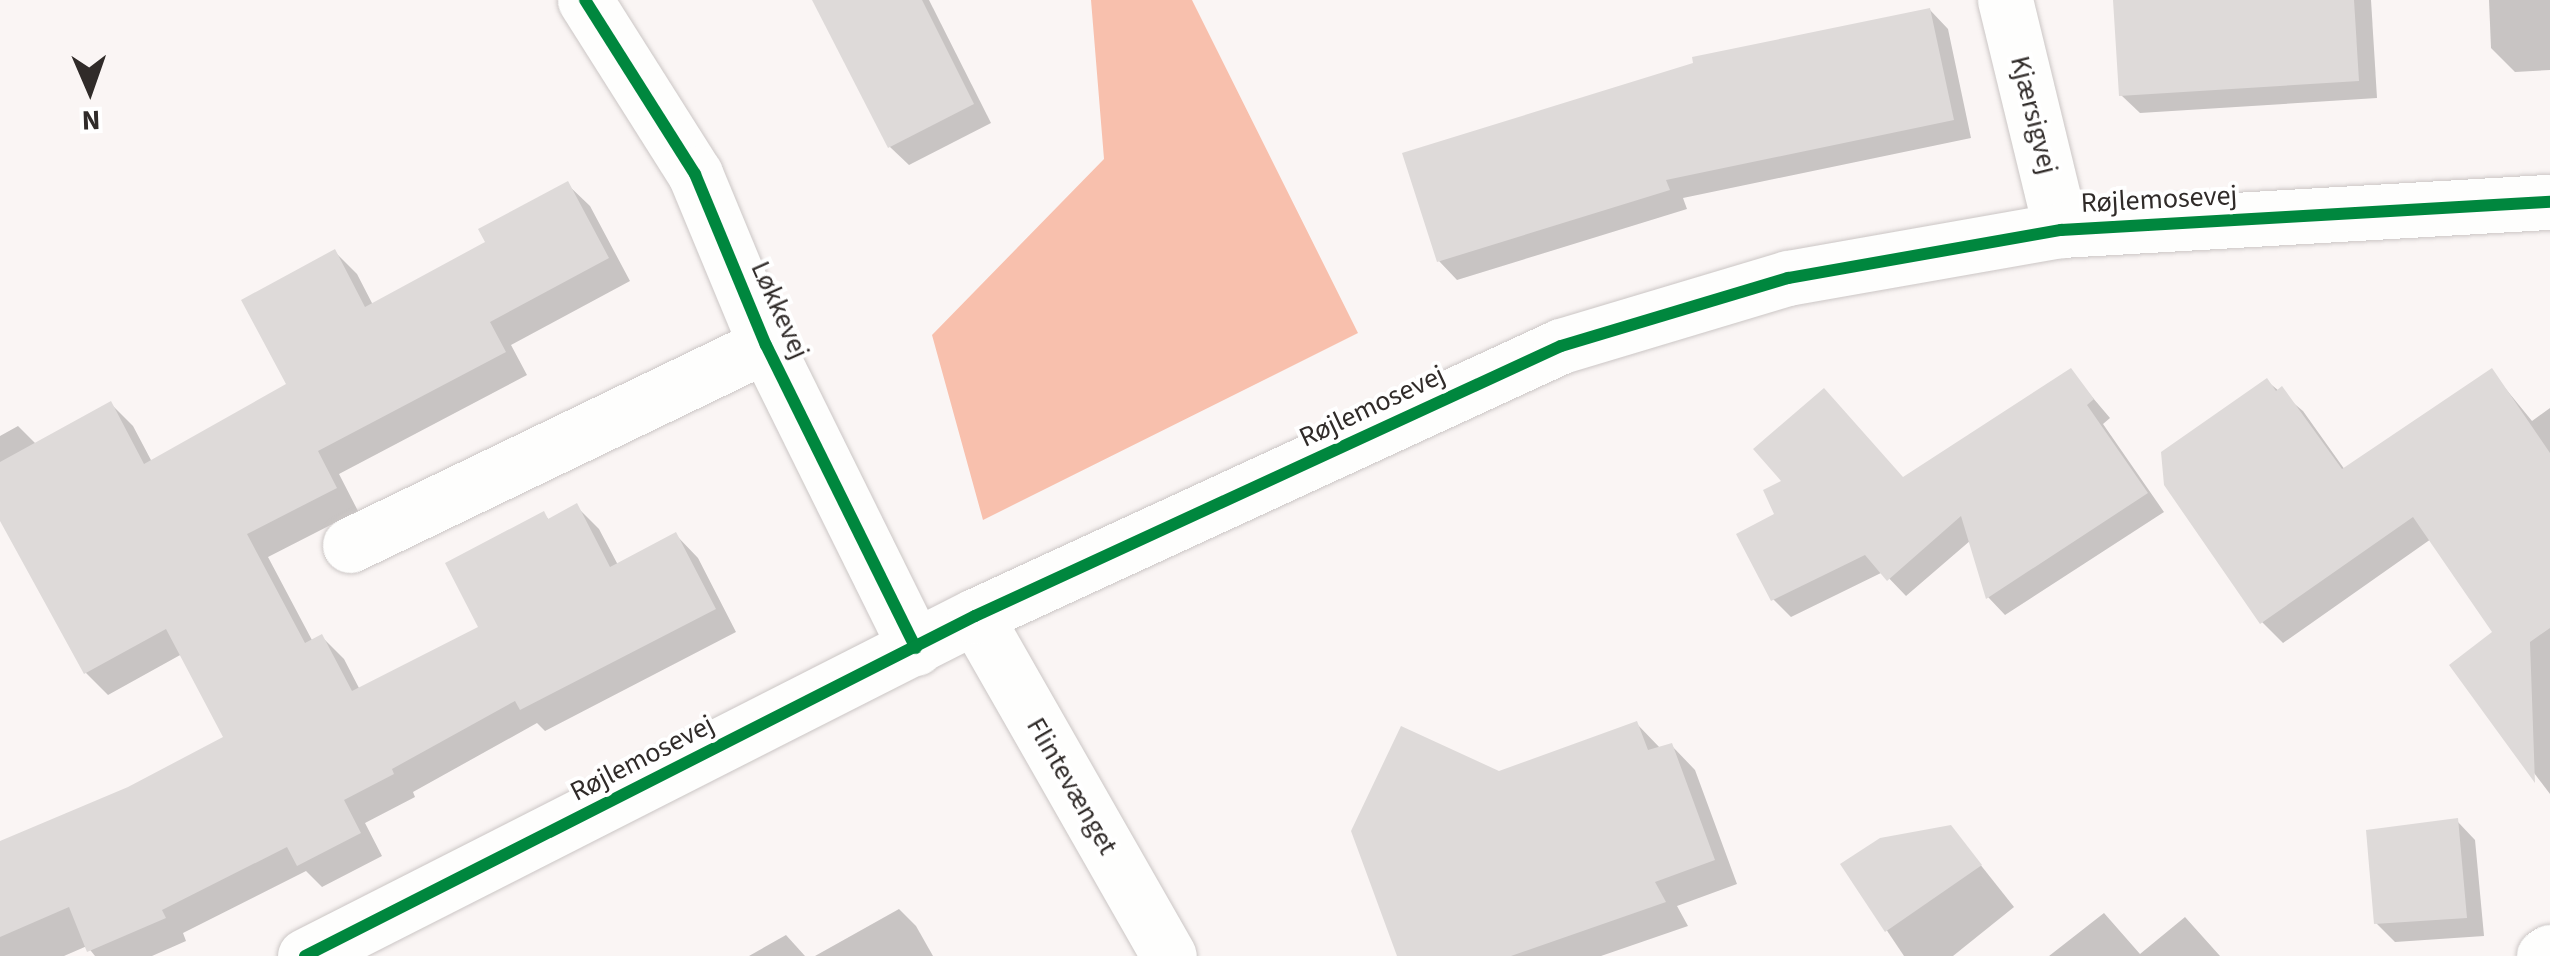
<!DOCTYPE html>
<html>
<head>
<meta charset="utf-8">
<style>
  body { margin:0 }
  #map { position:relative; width:2550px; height:956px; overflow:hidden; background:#faf5f4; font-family:"Source Sans 3",sans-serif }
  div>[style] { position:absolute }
  .forest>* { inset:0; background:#f8c0ad }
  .shadow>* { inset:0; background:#0003 }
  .building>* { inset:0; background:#dedad9 }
  .roads { filter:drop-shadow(0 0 2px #cbc6c5) drop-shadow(0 0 2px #cbc6c5) }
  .minor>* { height:55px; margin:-27.5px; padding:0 27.5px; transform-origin:27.5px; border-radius:27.5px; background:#fefefd }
  .tertiary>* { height:55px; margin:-27.5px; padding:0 27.5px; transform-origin:27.5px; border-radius:27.5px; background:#fefefd }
  .cycleway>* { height:12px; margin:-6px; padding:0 6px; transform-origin:6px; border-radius:6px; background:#00873e }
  span { translate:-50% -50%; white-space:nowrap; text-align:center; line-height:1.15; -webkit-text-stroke:8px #fff; paint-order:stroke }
  .street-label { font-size:28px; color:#302b29 }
  .north { position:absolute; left:40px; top:40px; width:100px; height:100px; -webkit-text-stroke:8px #fff; paint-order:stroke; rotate:178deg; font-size:28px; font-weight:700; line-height:40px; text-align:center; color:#302b29 }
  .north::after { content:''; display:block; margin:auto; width:35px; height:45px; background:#302b29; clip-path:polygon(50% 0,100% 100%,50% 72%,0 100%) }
</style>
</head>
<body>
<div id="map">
  <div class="forest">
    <i style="clip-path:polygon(1091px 0,1192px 0,1358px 333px,983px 520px,932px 335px,1104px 159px)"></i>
  </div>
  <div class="shadow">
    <i style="clip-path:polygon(815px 0,929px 0,991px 123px,909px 165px,890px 147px)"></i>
    <i style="clip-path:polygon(2115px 0,2371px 0,2377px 98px,2140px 113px,2121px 95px)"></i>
    <i style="clip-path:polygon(2489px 0,2550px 0,2550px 70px,2515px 72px,2491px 48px)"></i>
    <i style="clip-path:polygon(1930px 10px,1948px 29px,1971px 138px,1683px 198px,1687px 209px,1457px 280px,1439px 261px)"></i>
    <i style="clip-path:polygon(567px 184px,590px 206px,630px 281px,511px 345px,527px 375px,339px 474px,358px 511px,268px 557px,313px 642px,322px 637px,344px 659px,360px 690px,481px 628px,544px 514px,550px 521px,577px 507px,599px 529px,618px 565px,676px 535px,698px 558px,736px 632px,545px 731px,537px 723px,413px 792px,415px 797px,365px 823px,382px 856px,322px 887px,306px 871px,183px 933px,186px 941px,152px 956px,95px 956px,87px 946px,64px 956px,0 956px,0 844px,123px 792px,226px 739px,182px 654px,108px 695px,86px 673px,0 515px,0 436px,18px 426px,37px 445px,111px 404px,133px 426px,152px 462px,290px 385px,335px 252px,357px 274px,373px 305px,488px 243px)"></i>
    <i style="clip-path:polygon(2071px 372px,2110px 418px,2103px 424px,2164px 512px,2005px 615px,1988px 597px,1971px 540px,1906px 596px,1883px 572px,1791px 617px,1773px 599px,1904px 480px)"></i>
    <i style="clip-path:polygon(2492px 372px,2532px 421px,2550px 408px,2550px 794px,2453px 666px,2495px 632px,2431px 539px,2283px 643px,2262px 622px,2267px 381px,2303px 411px,2345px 470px)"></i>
    <i style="clip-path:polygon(1637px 724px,1661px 749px,1672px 746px,1695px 770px,1737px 884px,1677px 906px,1688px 926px,1601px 956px,1399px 956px,1499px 774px)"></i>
    <i style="clip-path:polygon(2457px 821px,2475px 840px,2484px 936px,2395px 942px,2376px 923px)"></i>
    <i style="clip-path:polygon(1960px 839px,2014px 907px,1953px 956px,1904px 956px,1843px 865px)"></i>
    <i style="clip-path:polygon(899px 909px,916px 926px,933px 956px,815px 956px)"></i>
    <i style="clip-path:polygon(2104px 913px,2140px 954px,2185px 917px,2220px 956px,2049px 956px)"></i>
    <i style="clip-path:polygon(786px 935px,805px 956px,749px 956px)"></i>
  </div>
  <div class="building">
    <i style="clip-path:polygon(812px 0,922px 0,974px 104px,888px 148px)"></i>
    <i style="clip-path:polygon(2113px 0,2354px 0,2359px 81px,2119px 96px)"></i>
    <i style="clip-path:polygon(1930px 8px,1954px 120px,1666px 180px,1670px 190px,1437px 262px,1402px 153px,1693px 63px,1692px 57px)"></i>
    <i style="clip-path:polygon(568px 181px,609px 258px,490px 322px,506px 352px,318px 451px,337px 488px,247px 534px,305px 643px,322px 634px,352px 691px,478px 627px,445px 563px,544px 511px,548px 519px,577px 503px,610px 567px,676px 532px,716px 609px,520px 710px,515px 701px,392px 769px,394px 774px,344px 800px,361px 833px,297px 866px,287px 847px,162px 910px,166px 918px,87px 952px,69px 907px,0 937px,0 841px,128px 787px,223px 737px,166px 629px,84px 674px,0 521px,0 462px,111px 401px,144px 464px,286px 384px,241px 300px,335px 249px,365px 307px,485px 242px,478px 229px)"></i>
    <i style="clip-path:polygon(2071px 368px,2094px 399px,2087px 405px,2148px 493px,1986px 599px,1961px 516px,1887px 581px,1865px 555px,1771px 601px,1736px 534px,1774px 514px,1763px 490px,1781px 481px,1753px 449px,1824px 388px,1903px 477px)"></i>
    <i style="clip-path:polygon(2492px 368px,2550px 453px,2550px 628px,2530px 642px,2535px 783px,2449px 665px,2492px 632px,2413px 517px,2260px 624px,2164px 485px,2161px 452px,2267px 378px,2276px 391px,2282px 386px,2342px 469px)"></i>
    <i style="clip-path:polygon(1637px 721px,1648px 750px,1672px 743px,1715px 860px,1655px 882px,1666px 902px,1511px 956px,1397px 956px,1351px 831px,1401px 726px,1499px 771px)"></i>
    <i style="clip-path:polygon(2458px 818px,2467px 918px,2374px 924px,2366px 830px)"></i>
    <i style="clip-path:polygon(1951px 825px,1982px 865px,1885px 932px,1840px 864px,1880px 838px)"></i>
  </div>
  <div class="roads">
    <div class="minor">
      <i style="left:585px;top:0;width:206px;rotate:57.7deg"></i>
      <i style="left:695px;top:174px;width:185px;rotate:67.5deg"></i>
      <i style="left:766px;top:345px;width:338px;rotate:63.7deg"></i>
      <i style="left:2005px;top:0;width:237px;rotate:76.3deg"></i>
      <i style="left:350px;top:545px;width:462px;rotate:-25.7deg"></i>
      <i style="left:975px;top:616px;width:391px;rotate:60.3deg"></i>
      <i style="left:2544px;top:956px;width:7px;rotate:-34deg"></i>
    </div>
    <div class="tertiary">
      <i style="left:305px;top:956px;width:751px;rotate:-26.91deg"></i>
      <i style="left:975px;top:616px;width:645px;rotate:-24.74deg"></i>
      <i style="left:1561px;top:346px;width:237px;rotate:-16.7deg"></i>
      <i style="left:1788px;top:278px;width:277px;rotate:-10deg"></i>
      <i style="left:2061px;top:230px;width:490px;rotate:-3.3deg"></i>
    </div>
  </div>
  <div class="cycleway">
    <i style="left:585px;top:0;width:206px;rotate:57.7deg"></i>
    <i style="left:695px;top:174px;width:185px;rotate:67.5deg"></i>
    <i style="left:766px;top:345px;width:338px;rotate:63.7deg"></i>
    <i style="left:305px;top:956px;width:751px;rotate:-26.91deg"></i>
    <i style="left:975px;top:616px;width:645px;rotate:-24.74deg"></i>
    <i style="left:1561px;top:346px;width:237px;rotate:-16.7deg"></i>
    <i style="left:1788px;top:278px;width:277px;rotate:-10deg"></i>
    <i style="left:2061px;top:230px;width:490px;rotate:-3.3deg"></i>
  </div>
  <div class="street-label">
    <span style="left:2034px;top:115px;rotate:76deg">Kjærsigvej</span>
    <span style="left:2159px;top:199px;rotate:-3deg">Røjlemosevej</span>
    <span style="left:780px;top:310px;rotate:66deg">Løkkevej</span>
    <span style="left:1372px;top:406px;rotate:-25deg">Røjlemosevej</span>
    <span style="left:642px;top:758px;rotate:-27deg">Røjlemosevej</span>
    <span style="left:1072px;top:786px;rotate:60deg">Flintevænget</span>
  </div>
  <div class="north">N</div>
</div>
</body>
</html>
